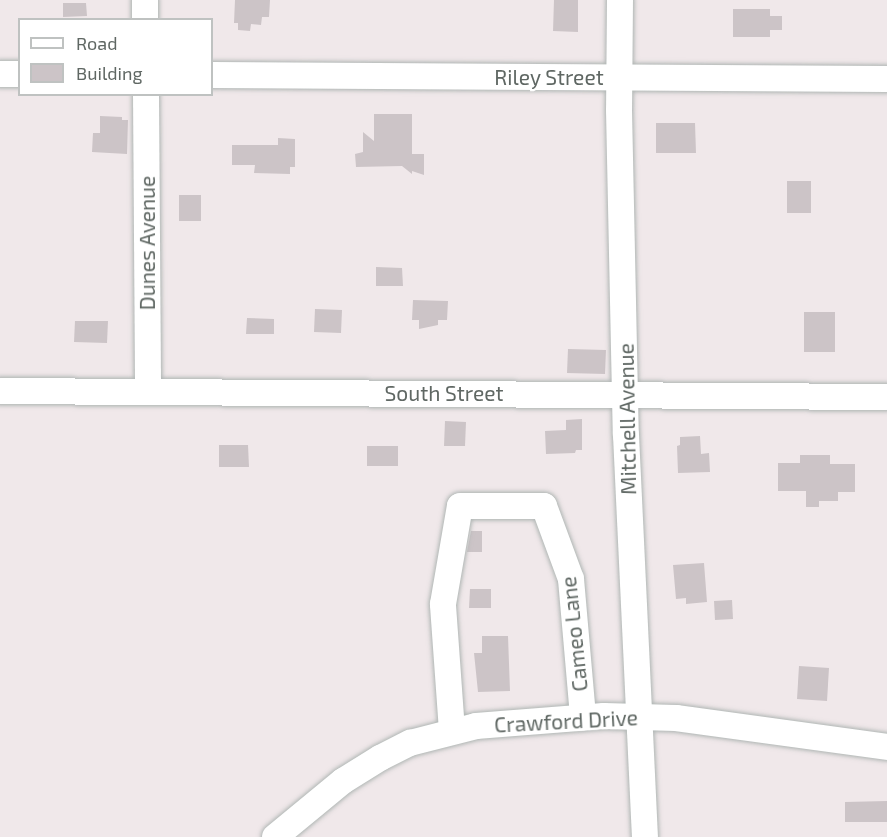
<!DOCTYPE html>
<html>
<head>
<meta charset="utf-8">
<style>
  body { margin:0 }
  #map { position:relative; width:887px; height:837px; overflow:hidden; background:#f0e8ea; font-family:"Exo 2",sans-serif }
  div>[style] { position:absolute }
  .building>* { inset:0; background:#ccc4c7 }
  .roads { filter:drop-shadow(0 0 2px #b0b6b4) drop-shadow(0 0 2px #b0b6b4) }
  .minor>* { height:26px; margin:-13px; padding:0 13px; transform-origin:13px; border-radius:13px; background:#fff }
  span { translate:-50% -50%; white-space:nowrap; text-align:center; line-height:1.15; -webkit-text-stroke:4.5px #fff; paint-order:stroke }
  .street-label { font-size:21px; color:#5f6763 }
  .legend { position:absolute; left:18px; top:18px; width:195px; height:78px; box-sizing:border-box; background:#fff; border:2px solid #bfc2c1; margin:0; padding:8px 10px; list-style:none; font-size:18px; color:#5f6763 }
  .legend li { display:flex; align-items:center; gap:12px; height:30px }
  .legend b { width:30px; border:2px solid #bfc2c1 }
</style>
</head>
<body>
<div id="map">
  <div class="building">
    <i style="clip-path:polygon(235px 0,270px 0,269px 17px,262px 17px,261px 25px,251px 24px,250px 31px,238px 30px,238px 23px,234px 23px)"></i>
    <i style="clip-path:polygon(554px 0,578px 0,578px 32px,553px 31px)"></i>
    <i style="clip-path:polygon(63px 3px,86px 3px,87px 16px,63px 17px)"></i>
    <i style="clip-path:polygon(733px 9px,770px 9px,770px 16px,782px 16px,782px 30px,770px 30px,770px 37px,733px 37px)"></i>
    <i style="clip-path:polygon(374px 114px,412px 114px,412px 154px,424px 154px,424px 175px,412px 171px,412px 174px,402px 166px,356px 167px,355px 154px,363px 152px,363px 132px,374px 141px)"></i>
    <i style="clip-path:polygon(100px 116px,122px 117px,122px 120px,128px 120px,127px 154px,92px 152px,93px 133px,100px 133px)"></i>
    <i style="clip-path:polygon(656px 123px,695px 123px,696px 153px,656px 153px)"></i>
    <i style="clip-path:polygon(278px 138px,295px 139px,295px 167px,290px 167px,290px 174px,254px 173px,255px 165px,232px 165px,232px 145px,278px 145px)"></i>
    <i style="clip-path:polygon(787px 181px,811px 181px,811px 213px,787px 213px)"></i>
    <i style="clip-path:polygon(179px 195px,201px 195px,201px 221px,179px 221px)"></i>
    <i style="clip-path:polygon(376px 267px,402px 268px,403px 286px,376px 286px)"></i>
    <i style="clip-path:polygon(413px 300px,448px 301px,447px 320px,438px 320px,438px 325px,419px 329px,419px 320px,412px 320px)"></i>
    <i style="clip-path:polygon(315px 309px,342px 310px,341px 333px,314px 332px)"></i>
    <i style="clip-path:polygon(804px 312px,835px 312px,835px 352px,804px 352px)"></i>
    <i style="clip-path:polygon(247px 318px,274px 319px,274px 334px,246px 334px)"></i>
    <i style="clip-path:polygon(75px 321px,108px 321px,107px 343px,74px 342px)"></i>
    <i style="clip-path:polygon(568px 349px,606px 350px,605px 374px,567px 373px)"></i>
    <i style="clip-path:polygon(582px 419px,582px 450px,576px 450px,575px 453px,546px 454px,545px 431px,566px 430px,566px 420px)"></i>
    <i style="clip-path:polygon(445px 421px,466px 422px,465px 446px,444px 446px)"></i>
    <i style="clip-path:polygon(700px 436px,701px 454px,709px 453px,710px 472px,678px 473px,677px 446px,680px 445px,680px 437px)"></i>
    <i style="clip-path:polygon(219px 445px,248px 445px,249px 467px,219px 467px)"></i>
    <i style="clip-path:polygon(367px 446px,398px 446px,398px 466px,367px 466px)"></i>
    <i style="clip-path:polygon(800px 455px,830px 455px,830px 464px,855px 464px,855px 492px,838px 492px,838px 501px,819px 501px,819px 507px,806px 507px,806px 491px,778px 491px,778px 463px,800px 463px)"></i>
    <i style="clip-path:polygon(471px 531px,482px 531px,482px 552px,467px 552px)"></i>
    <i style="clip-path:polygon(704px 563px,707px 602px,686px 604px,686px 598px,676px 599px,673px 565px)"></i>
    <i style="clip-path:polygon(470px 589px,491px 589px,491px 608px,469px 608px)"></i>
    <i style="clip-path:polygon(732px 600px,733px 619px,715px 620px,714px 601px)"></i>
    <i style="clip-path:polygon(482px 636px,508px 636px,510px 691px,478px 692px,474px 653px,482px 653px)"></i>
    <i style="clip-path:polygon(799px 666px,829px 668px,827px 701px,797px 699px)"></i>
    <i style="clip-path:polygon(887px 801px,887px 822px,845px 822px,845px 802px)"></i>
  </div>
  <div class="roads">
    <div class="minor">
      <i style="left:145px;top:0;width:20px;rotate:90deg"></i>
      <i style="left:620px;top:0;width:110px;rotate:90.5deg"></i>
      <i style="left:619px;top:110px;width:325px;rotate:88.8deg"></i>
      <i style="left:626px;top:435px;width:402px;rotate:87.3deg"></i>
      <i style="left:0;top:74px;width:20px"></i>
      <i style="left:212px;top:75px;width:675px;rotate:0.34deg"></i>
      <i style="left:146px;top:94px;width:297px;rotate:89.6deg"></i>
      <i style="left:0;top:391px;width:887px;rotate:0.39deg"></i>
      <i style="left:452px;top:731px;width:127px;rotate:-94.1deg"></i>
      <i style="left:443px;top:604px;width:99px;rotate:-80.2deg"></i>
      <i style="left:460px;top:506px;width:84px"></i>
      <i style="left:544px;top:506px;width:78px;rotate:69.7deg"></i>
      <i style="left:571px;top:579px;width:139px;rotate:85deg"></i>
      <i style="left:275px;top:837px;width:88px;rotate:-39.5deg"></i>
      <i style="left:343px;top:781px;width:44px;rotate:-31.9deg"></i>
      <i style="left:380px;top:758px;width:34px;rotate:-27deg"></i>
      <i style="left:410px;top:743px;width:68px;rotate:-14.4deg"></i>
      <i style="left:476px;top:726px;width:128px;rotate:-4.5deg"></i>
      <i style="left:604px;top:716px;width:72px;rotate:1.6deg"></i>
      <i style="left:676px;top:718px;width:213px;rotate:7.8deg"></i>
    </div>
  </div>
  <div class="street-label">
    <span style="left:549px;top:77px">Riley Street</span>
    <span style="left:147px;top:243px;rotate:-90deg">Dunes Avenue</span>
    <span style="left:444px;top:393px">South Street</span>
    <span style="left:627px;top:419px;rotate:-91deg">Mitchell Avenue</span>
    <span style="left:574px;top:634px;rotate:-96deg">Cameo Lane</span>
    <span style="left:566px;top:721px;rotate:-3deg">Crawford Drive</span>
  </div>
  <ul class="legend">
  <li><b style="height:8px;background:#fff"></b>Road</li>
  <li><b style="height:16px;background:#ccc4c7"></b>Building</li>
  </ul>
</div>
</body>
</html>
